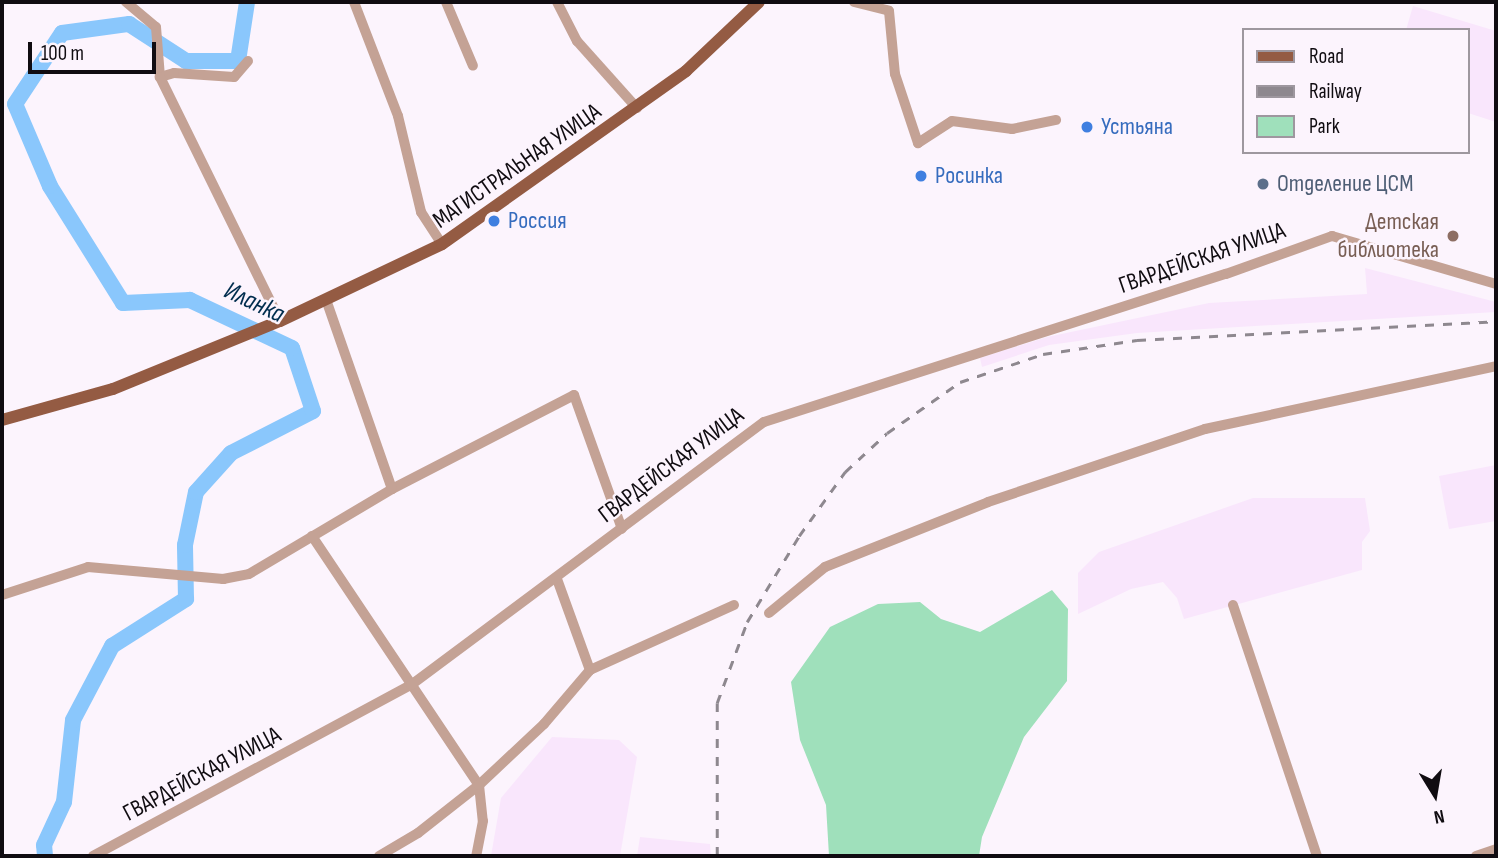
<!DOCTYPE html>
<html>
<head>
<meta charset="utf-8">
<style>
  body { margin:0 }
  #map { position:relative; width:1498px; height:858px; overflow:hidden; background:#fcf4fd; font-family:"Sofia Sans Condensed",sans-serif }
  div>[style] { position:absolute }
  .built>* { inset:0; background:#f9e6fc }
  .green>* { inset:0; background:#9fe0bb }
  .river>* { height:16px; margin:-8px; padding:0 8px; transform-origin:8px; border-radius:8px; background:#8ac7fc }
  .minor>* { height:10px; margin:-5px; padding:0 5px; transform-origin:5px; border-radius:5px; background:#c4a295 }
  .major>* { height:12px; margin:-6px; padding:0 6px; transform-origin:6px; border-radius:6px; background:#945b43 }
  .rail>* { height:2.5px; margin-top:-1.25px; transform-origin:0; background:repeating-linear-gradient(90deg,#8e888f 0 9px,transparent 0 18px) }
  .dots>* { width:19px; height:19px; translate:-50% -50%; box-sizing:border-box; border:4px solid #fcf4fd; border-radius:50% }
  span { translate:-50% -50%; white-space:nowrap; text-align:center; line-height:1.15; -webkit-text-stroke:5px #fcf4fd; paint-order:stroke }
  .shop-label { font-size:24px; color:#366cbe }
  .left { translate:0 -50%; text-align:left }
  .street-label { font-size:24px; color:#100c11 }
  .service-label { font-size:24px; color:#4e5e75 }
  .education-label { font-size:24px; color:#785e54 }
  .right { translate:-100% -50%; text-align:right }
  .water-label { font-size:26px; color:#002d4e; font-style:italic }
  .frame { position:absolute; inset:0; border:4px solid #100c11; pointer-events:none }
  .legend { position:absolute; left:1242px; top:28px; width:228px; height:126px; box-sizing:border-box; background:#fcf4fd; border:2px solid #9e979f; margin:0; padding:9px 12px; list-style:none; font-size:21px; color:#100c11 }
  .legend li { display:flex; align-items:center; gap:14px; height:35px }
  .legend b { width:35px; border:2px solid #9e979f }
  .north { position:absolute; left:1400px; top:760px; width:70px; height:70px; -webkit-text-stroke:5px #fcf4fd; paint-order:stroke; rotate:169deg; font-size:19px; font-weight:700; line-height:28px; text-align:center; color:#100c11 }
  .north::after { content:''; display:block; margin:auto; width:24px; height:32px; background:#100c11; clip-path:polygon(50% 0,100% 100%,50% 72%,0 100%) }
  .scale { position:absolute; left:28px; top:42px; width:128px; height:32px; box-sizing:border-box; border:4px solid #100c11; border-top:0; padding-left:9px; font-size:21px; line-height:24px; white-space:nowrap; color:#100c11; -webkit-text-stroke:5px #fcf4fd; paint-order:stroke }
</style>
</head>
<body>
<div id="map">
  <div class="built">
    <i style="clip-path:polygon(1413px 6px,1496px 31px,1496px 122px,1468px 113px,1468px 30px,1406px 30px)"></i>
    <i style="clip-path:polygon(1365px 268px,1496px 302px,1496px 312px,1137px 333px,1049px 345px,982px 367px,980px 358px,1047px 337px,1209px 303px,1367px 294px)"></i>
    <i style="clip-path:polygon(1496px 465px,1496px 521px,1449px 529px,1439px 476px)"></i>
    <i style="clip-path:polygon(1253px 498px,1365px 498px,1370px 531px,1362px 542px,1362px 570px,1184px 619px,1177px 598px,1163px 582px,1131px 589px,1078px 614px,1078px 573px,1099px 552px)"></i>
    <i style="clip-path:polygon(552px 737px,619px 740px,637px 757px,620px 856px,491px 856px,501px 798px)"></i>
    <i style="clip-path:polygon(640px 837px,710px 844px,711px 856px,637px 856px)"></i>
  </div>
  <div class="green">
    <i style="clip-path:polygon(1052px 590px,1068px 609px,1067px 681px,1024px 737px,982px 837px,979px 856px,829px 856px,826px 805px,800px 740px,791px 682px,830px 627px,878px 604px,920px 602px,941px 619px,980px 632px)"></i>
  </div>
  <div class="river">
    <i style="left:45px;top:856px;width:11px;rotate:-95deg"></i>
    <i style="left:44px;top:845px;width:47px;rotate:-65.1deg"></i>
    <i style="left:64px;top:802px;width:82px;rotate:-83.7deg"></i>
    <i style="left:73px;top:720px;width:84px;rotate:-62.2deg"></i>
    <i style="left:112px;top:646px;width:88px;rotate:-32.4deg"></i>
    <i style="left:186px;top:599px;width:54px;rotate:-91.1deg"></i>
    <i style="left:185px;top:545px;width:54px;rotate:-78.3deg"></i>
    <i style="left:196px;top:492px;width:52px;rotate:-48.1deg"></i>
    <i style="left:231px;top:453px;width:92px;rotate:-27.1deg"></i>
    <i style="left:313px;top:411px;width:66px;rotate:-108.4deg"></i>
    <i style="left:292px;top:348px;width:113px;rotate:-154.8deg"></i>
    <i style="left:190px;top:300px;width:67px;rotate:177.4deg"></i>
    <i style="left:123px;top:303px;width:138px;rotate:-122deg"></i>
    <i style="left:50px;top:186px;width:89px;rotate:-113.1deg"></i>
    <i style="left:15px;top:104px;width:85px;rotate:-56.5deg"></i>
    <i style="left:62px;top:33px;width:68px;rotate:-7.7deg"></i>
    <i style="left:129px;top:24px;width:68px;rotate:33deg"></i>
    <i style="left:186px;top:61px;width:52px"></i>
    <i style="left:238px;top:61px;width:60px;rotate:-81.3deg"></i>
  </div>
  <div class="minor">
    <i style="left:126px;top:2px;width:39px;rotate:40deg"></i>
    <i style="left:156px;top:27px;width:50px;rotate:85.4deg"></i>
    <i style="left:354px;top:2px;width:122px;rotate:68.9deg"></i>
    <i style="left:398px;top:116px;width:99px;rotate:76.5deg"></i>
    <i style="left:421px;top:212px;width:38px;rotate:57deg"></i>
    <i style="left:446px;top:2px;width:69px;rotate:67.1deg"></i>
    <i style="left:557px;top:2px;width:44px;rotate:62.9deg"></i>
    <i style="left:577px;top:41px;width:90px;rotate:48.2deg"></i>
    <i style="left:854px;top:2px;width:36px;rotate:14deg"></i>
    <i style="left:889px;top:11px;width:63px;rotate:84.6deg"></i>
    <i style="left:895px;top:74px;width:73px;rotate:71.6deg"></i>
    <i style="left:918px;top:143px;width:40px;rotate:-32.9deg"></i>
    <i style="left:952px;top:121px;width:61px;rotate:7.6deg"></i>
    <i style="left:1012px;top:129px;width:45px;rotate:-11.6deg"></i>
    <i style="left:248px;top:61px;width:21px;rotate:131deg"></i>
    <i style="left:234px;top:77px;width:60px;rotate:-176.2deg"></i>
    <i style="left:174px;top:73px;width:15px;rotate:164deg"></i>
    <i style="left:160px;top:77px;width:272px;rotate:63.8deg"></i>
    <i style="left:392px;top:489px;width:205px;rotate:-27.3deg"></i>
    <i style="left:574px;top:395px;width:142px;rotate:70.3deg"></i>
    <i style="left:312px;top:536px;width:300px;rotate:56.2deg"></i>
    <i style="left:479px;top:785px;width:36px;rotate:84deg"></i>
    <i style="left:483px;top:821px;width:36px;rotate:101deg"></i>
    <i style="left:557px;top:579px;width:97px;rotate:70.1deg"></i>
    <i style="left:2px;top:595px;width:90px;rotate:-18deg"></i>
    <i style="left:88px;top:567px;width:136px;rotate:5.1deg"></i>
    <i style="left:223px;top:579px;width:26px;rotate:-11deg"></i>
    <i style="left:249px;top:574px;width:166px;rotate:-30.7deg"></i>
    <i style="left:392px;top:489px;width:200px;rotate:-109.2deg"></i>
    <i style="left:1233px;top:605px;width:265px;rotate:71.5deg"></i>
    <i style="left:769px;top:613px;width:72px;rotate:-39.4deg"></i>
    <i style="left:825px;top:567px;width:175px;rotate:-21.7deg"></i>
    <i style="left:988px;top:502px;width:229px;rotate:-18.6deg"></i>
    <i style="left:1205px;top:429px;width:298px;rotate:-12.2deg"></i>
    <i style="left:93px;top:856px;width:361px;rotate:-28.3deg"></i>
    <i style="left:411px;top:685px;width:440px;rotate:-36.7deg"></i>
    <i style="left:764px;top:422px;width:485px;rotate:-17.8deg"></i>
    <i style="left:1226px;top:274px;width:113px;rotate:-19.7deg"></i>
    <i style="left:1332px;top:236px;width:171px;rotate:16.3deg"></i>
    <i style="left:379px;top:856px;width:45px;rotate:-30.5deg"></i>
    <i style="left:418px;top:833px;width:78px;rotate:-38.2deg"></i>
    <i style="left:479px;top:785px;width:89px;rotate:-43.2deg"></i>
    <i style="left:544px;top:724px;width:71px;rotate:-49.6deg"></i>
    <i style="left:590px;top:670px;width:158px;rotate:-24.3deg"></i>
    <i style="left:1476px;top:856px;width:21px;rotate:-19deg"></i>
  </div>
  <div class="major">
    <i style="left:2px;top:420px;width:115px;rotate:-15.6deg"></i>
    <i style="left:113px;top:389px;width:180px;rotate:-22.2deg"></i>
    <i style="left:280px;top:321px;width:179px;rotate:-25.4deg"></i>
    <i style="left:442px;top:244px;width:299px;rotate:-35.3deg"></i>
    <i style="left:686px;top:71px;width:100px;rotate:-43.4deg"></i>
  </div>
  <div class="rail">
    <i style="left:717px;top:856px;width:153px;rotate:-90deg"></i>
    <i style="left:717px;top:703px;width:86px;rotate:-69.7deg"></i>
    <i style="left:747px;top:622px;width:100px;rotate:-58.8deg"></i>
    <i style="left:799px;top:536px;width:79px;rotate:-54.3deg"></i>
    <i style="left:845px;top:472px;width:57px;rotate:-42.9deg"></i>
    <i style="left:887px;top:433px;width:89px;rotate:-34.9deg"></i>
    <i style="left:960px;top:382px;width:88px;rotate:-18.6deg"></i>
    <i style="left:1043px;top:354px;width:95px;rotate:-8.5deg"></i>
    <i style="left:1137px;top:340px;width:360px;rotate:-3deg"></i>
  </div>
  <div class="dots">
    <i style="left:1087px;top:127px;background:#3f7fe0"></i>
    <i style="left:921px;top:176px;background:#3f7fe0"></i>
    <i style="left:1263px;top:184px;background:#5c6f8a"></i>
    <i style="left:494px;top:221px;background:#3f7fe0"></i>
    <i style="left:1453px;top:236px;background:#8d6e63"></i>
  </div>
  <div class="shop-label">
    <span class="left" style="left:1101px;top:127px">Устьяна</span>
    <span class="left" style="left:935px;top:176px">Росинка</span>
    <span class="left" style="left:508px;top:221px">Россия</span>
  </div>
  <div class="street-label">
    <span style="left:517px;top:166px;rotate:-35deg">МАГИСТРАЛЬНАЯ УЛИЦА</span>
    <span style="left:1202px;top:258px;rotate:-19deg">ГВАРДЕЙСКАЯ УЛИЦА</span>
    <span style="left:671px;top:465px;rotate:-37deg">ГВАРДЕЙСКАЯ УЛИЦА</span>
    <span style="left:202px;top:774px;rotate:-28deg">ГВАРДЕЙСКАЯ УЛИЦА</span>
  </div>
  <div class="service-label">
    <span class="left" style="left:1277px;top:184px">Отделение ЦСМ</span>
  </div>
  <div class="education-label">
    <span class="right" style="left:1439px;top:236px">Детская<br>библиотека</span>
  </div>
  <div class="water-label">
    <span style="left:254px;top:303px;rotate:25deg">Иланка</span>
  </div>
  <div class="frame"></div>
  <ul class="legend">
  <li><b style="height:9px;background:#945b43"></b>Road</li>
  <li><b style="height:9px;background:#8e888f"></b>Railway</li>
  <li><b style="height:19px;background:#9fe0bb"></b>Park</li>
  </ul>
  <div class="north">N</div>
  <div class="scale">100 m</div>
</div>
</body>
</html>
